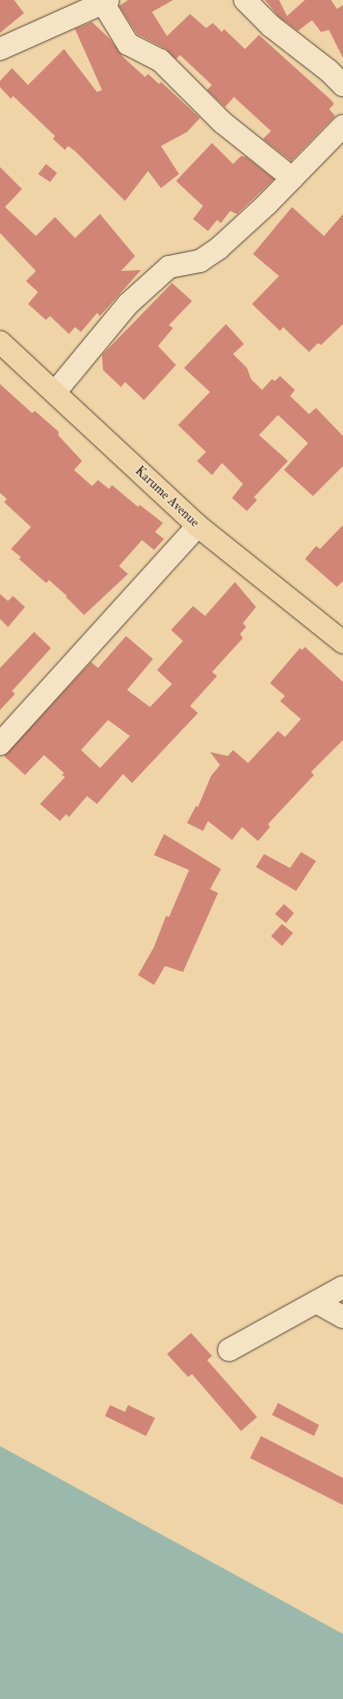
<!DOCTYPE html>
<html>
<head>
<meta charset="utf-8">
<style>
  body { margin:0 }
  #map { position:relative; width:343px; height:1699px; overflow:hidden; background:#efd4a8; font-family:"IM FELL Double Pica",serif }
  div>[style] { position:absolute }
  .water>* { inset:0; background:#9ab8ac }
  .building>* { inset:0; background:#d08577 }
  .roads { filter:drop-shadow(0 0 1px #5a4c38) drop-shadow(0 0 1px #5a4c38) }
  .minor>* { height:22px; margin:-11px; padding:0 11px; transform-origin:11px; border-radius:11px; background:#f5e3c6 }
  .major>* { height:22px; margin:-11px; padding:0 11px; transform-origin:11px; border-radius:11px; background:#efd4a8 }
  span { translate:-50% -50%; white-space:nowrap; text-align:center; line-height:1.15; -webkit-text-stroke:3px #f5e3c6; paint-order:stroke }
  .street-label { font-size:13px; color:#291f13 }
</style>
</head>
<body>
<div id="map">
  <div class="water">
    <i style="clip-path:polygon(0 1446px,343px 1634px,343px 1699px,0 1699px)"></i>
  </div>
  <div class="building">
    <i style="clip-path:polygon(0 0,14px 0,24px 13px,0 33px)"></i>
    <i style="clip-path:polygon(128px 0,173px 0,152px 12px,167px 36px,190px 14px,206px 28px,213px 23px,222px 32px,224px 29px,245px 49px,259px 35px,331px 100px,334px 104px,329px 109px,335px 116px,291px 161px,263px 139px,271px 131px,234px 97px,225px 107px,207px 90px,212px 85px,180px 55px,176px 59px,166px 49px,137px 34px,119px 6px)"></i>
    <i style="clip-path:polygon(265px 0,279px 0,287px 16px,305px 0,331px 0,337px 9px,343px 5px,343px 58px,329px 30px,321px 32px,312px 20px,298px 31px,279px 17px)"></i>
    <i style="clip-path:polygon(92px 22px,110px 39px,123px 57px,145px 77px,148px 74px,159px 84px,161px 82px,200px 118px,187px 132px,161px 146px,179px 174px,161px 188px,148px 171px,125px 201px,75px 151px,68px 146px,65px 150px,53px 139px,55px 136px,13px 96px,11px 99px,0 87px,0 81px,12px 68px,28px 85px,64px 49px,97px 92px,102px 90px,75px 29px)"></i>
    <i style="clip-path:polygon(212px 143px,233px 164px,241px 156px,246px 157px,274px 179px,237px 214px,230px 211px,221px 223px,217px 220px,208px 231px,193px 219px,203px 206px,176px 181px)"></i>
    <i style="clip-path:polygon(46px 164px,57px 173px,50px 182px,38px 174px)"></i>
    <i style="clip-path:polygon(0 167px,22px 189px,5px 207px,36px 236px,55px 217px,75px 238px,100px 214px,135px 256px,121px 271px,141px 270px,100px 316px,97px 313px,81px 332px,75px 327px,69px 334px,50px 316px,46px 320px,28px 304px,38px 292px,26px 281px,36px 271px,0 233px)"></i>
    <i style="clip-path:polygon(292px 207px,324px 236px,343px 214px,343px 324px,321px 345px,318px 343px,309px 352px,283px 327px,280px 331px,252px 304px,279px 276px,253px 254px)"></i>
    <i style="clip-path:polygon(172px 283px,192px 301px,169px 325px,173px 328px,158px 346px,176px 365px,144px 400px,125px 382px,121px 387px,103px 370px,102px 355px)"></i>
    <i style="clip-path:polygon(226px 324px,244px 344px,233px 354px,247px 368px,251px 379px,262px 390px,272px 379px,275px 381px,280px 376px,295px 390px,290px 396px,309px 414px,316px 408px,343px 436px,343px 466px,313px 496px,284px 470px,308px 443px,278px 415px,259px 435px,288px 461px,254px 497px,257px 500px,247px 511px,232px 498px,243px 484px,222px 463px,212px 475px,197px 461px,206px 452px,178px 425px,210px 392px,184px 368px)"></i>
    <i style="clip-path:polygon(0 384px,32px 413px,35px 411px,59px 432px,58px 435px,82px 461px,74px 470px,92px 486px,98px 480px,109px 489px,112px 485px,138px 507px,140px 505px,163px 523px,155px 532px,164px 539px,154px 550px,142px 540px,119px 566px,128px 574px,84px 615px,66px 597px,67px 596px,49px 580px,46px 583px,19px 559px,21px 557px,11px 549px,31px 527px,4px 502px,7px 499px,0 493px)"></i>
    <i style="clip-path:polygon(343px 525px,343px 581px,337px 587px,305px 559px,316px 546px,320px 549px)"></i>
    <i style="clip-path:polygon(evenodd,235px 582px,256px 607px,243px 623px,246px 627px,240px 634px,243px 638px,212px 672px,217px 676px,190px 706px,198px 713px,132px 783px,123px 774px,97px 804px,87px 796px,69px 817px,66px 814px,60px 821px,40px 804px,65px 777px,62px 775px,64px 773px,44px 755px,25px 775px,4px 756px,91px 662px,98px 668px,126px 636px,153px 659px,127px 690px,150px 707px,172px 684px,157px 670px,183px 641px,171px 630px,193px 606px,205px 616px,235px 582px,108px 720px,130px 736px,100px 768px,81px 750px,108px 720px)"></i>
    <i style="clip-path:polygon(0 594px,8px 601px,13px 596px,25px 607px,8px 627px,0 619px)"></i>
    <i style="clip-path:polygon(34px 632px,51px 648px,12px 691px,15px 694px,0 710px,0 668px)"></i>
    <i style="clip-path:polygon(305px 647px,343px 682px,343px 740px,311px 772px,314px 775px,268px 824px,270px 827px,258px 841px,242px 827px,232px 840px,208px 821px,203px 831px,187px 823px,196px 806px,198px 807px,211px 776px,220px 765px,210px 752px,228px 756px,233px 750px,248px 763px,278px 731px,285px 737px,301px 719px,280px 701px,285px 696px,270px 683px,300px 648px,302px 650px)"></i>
    <i style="clip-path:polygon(164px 834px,221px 869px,210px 889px,218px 893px,183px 972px,165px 966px,154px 985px,138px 975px,154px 947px,166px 916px,169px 917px,189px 870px,154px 855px)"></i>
    <i style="clip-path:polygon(301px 852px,316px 861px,296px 891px,256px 867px,264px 854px,290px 868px)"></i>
    <i style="clip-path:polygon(284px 904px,294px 913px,286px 923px,275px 914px)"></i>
    <i style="clip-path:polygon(282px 924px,293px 933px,282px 946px,271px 936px)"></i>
    <i style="clip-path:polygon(191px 1333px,212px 1356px,207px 1360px,257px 1417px,241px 1431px,192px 1374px,188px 1377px,167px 1354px)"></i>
    <i style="clip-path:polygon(278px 1403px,319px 1425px,314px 1436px,272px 1415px)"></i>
    <i style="clip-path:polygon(110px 1405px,125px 1412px,128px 1405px,155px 1418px,146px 1436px,105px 1416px)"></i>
    <i style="clip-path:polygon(261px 1436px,343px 1478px,343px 1505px,250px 1458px)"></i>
  </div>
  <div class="roads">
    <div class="minor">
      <i style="left:108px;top:0;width:6px;rotate:149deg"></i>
      <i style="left:103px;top:3px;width:48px;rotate:58.6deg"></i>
      <i style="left:128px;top:44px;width:36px;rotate:27deg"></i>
      <i style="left:160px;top:60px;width:88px;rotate:45deg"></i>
      <i style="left:222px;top:122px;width:90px;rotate:38.7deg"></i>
      <i style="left:245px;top:0;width:37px;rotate:45deg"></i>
      <i style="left:271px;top:26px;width:73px;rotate:37.8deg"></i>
      <i style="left:329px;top:71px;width:20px;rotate:45deg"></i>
      <i style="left:0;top:49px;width:113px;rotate:-24.1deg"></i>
      <i style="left:56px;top:391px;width:113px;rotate:-50.4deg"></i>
      <i style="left:128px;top:304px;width:55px;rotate:-42.1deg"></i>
      <i style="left:169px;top:267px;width:32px;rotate:-11deg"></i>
      <i style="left:200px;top:261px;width:23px;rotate:-34deg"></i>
      <i style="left:219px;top:248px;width:65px;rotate:-42.5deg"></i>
      <i style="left:267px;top:204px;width:109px;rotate:-45.7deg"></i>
      <i style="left:0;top:744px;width:294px;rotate:-47.8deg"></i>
      <i style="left:316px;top:1302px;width:31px;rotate:29deg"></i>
      <i style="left:229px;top:1350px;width:130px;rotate:-28.9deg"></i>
    </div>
    <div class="major">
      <i style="left:0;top:342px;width:270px;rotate:42.9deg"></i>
      <i style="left:198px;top:526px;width:186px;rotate:38.7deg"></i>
    </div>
  </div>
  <div class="street-label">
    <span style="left:167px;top:497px;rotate:43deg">Karume Avenue</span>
  </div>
</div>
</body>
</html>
